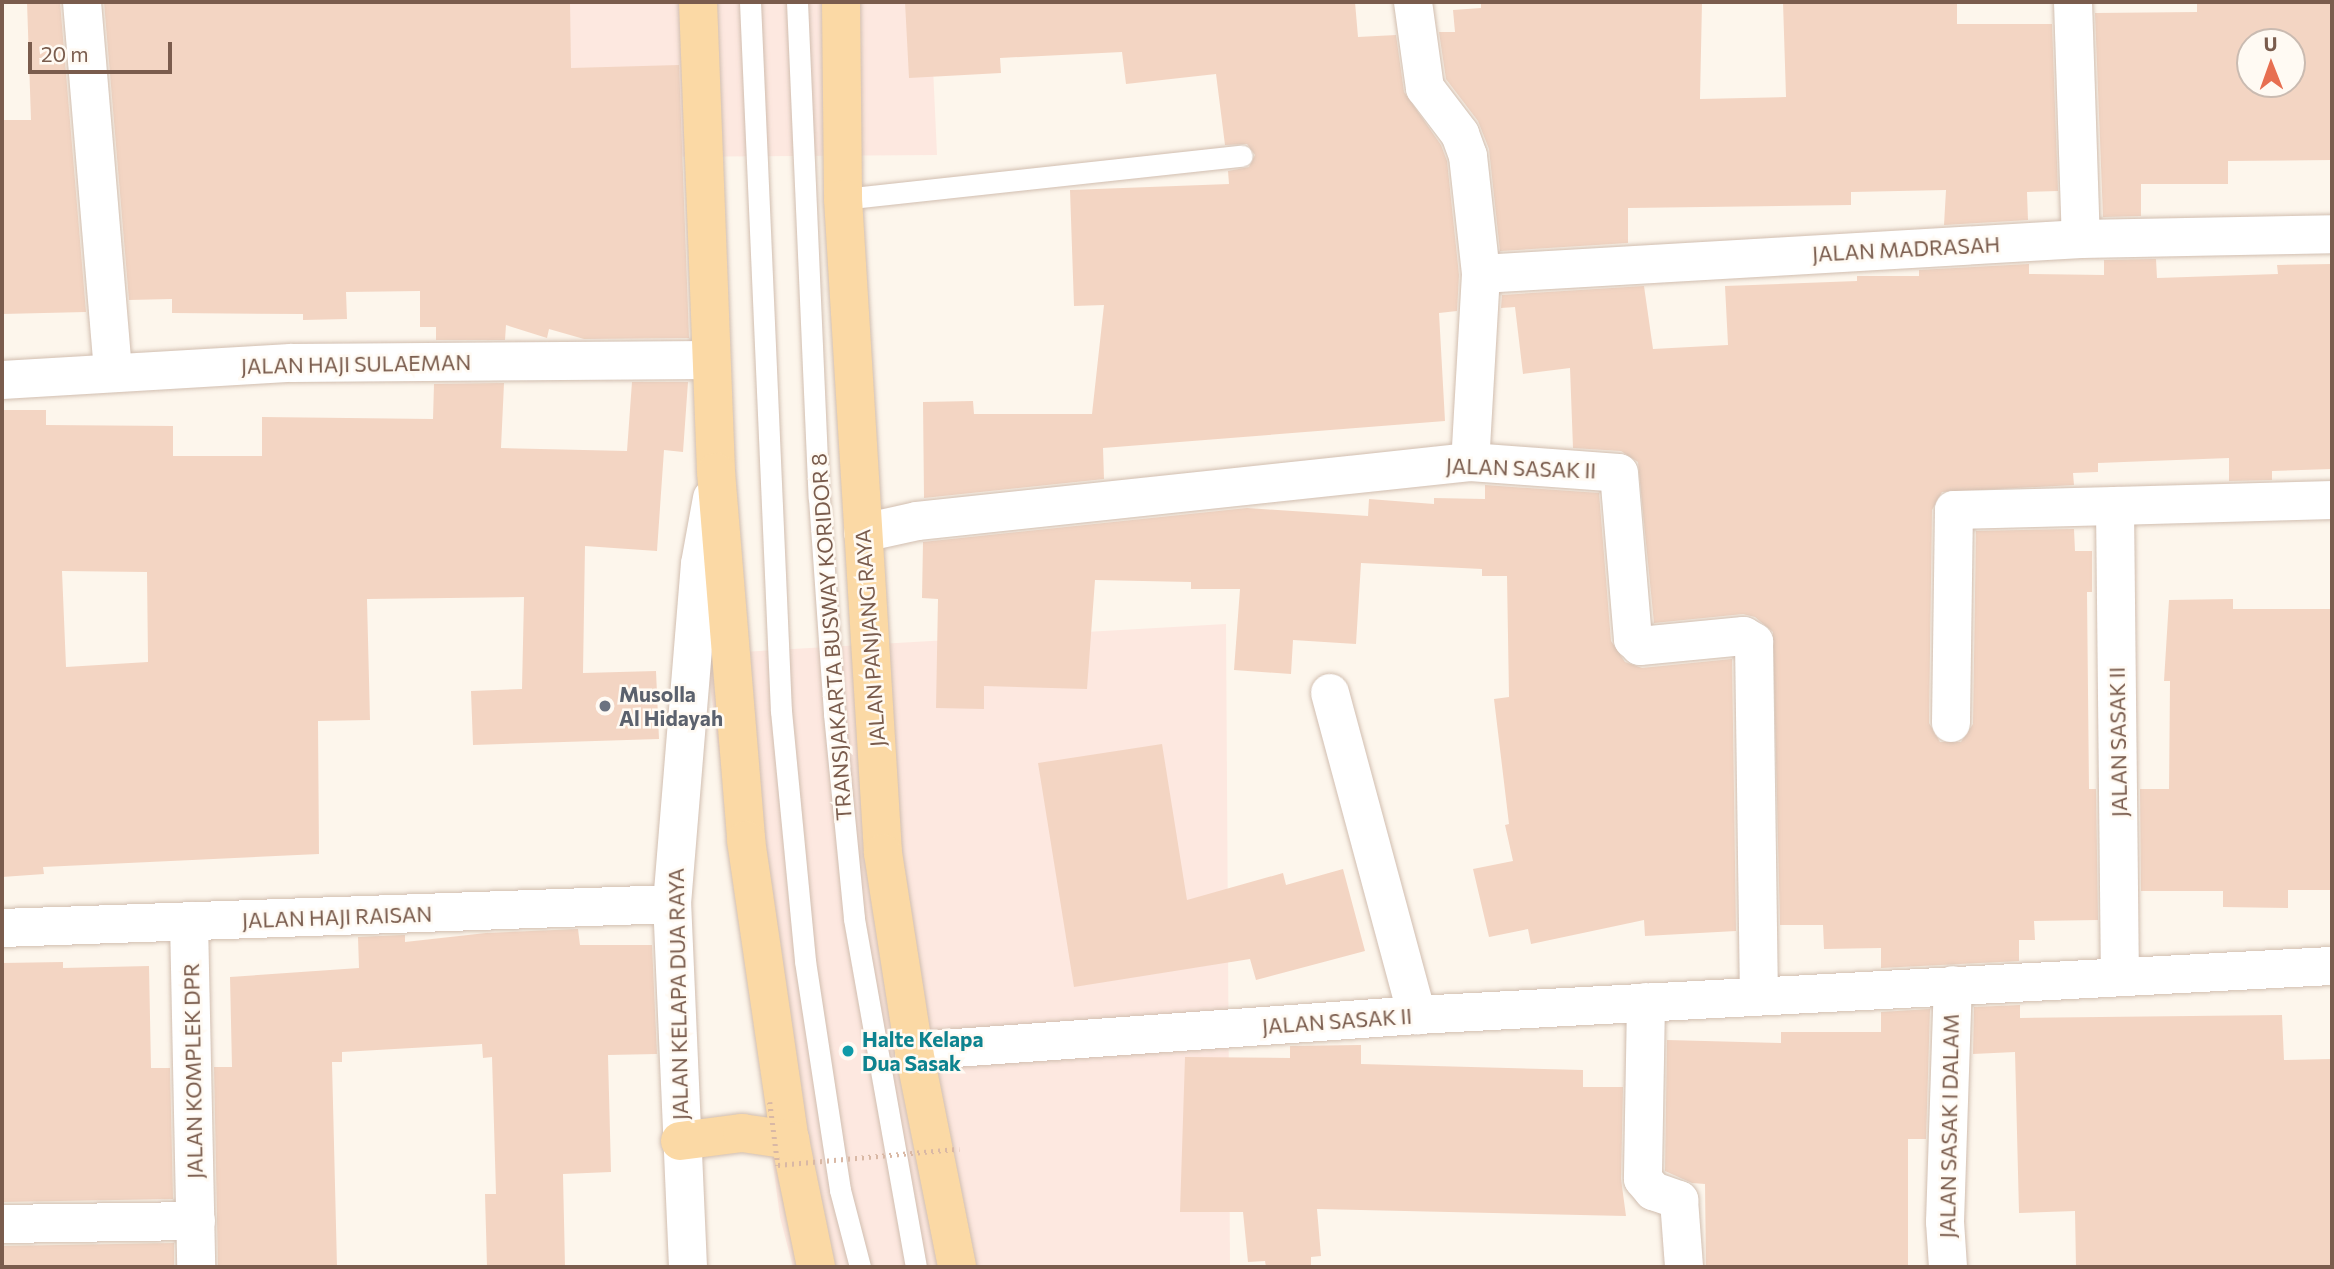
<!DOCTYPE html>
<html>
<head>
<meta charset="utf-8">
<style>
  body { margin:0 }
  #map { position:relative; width:2334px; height:1269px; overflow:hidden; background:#fdf6ec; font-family:Commissioner,sans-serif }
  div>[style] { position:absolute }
  .commercial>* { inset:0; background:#fde8e0 }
  .building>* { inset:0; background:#f3d5c3 }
  .roads { filter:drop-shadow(0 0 2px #d1beb0) drop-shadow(0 0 2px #d1beb0) }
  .lane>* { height:21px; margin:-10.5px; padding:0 10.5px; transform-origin:10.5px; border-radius:10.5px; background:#fff }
  .street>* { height:38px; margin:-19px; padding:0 19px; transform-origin:19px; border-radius:19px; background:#fff }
  .secondary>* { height:38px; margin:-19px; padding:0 19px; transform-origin:19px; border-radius:19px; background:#fff }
  .primary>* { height:38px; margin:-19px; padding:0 19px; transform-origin:19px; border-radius:19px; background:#fbd9a5 }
  .path-bridge>* { height:4.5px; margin-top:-2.25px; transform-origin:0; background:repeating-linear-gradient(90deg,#d9b8a5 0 2px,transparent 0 7px) }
  .dots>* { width:19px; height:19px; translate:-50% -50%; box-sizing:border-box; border:4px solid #fffaf3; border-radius:50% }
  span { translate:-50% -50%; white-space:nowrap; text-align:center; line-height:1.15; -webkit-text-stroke:5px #fffaf3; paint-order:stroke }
  .street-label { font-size:21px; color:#7a5c4d }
  .worship-label { font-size:21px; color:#5b616d; font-weight:700 }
  .left { translate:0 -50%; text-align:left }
  .culture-label { font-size:21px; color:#0d838f; font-weight:700 }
  .frame { position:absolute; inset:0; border:4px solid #7a5c4d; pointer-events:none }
  .north { position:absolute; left:2236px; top:28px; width:70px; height:70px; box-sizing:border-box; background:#fffaf3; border:2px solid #cabbb1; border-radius:50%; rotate:359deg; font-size:19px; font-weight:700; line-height:28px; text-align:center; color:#7a5c4d }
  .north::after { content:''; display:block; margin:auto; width:24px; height:32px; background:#e76f51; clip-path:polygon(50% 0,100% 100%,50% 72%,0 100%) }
  .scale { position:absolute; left:28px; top:42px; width:144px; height:32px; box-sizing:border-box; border:4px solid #7a5c4d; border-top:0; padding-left:9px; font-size:21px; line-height:24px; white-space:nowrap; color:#7a5c4d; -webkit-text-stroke:5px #fffaf3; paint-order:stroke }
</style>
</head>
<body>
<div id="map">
  <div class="commercial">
    <i style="clip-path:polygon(482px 2px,930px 2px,937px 155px,485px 158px)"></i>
    <i style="clip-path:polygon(1226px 624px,1230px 1267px,793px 1267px,780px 1217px,706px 654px)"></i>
  </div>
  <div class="building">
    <i style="clip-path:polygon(27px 2px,60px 2px,86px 312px,2px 314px,2px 120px,31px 120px)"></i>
    <i style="clip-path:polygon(104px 2px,570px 2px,571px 68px,679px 65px,689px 338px,584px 339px,549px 329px,547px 338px,506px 325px,505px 340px,436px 340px,436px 327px,420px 327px,420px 291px,346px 292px,347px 319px,303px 320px,303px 314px,172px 313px,172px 299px,129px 300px)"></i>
    <i style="clip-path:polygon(905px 2px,1355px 2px,1358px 37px,1396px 35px,1404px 92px,1441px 145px,1447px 161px,1459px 275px,1457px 311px,1439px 313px,1445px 421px,1103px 448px,1104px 479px,924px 498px,923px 402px,973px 401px,974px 414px,1092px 414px,1104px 305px,1074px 306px,1070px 190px,1229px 184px,1228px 171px,1249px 167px,1255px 155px,1247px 144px,1225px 145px,1216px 74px,1126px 84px,1122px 52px,1000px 58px,1001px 73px,909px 78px)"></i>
    <i style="clip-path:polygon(1481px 2px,1702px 2px,1700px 99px,1786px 97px,1783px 2px,1957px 2px,1957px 24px,2052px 24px,2058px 191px,2027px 192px,2028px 220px,1944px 225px,1946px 190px,1851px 192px,1851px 205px,1628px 208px,1628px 243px,1500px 251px,1489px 149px,1478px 121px,1446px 79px,1439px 32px,1455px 32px,1453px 10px,1481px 8px)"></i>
    <i style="clip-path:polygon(evenodd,2197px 2px,2332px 2px,2332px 160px,2228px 161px,2228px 184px,2141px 184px,2141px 216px,2103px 217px,2095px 13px,2197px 12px,2197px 2px,2250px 42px,2292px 42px,2292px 84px,2250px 84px,2250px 42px)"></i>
    <i style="clip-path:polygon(2156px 259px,2157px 278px,2278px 274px,2277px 265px,2332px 264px,2332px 469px,2272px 471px,2272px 480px,2229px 481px,2229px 458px,2098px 463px,2098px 472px,2073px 473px,2074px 485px,1942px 492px,1932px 510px,1929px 723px,1940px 742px,1961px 742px,1973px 724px,1976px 531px,2074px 529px,2075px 551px,2092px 551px,2092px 592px,2087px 592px,2089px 789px,2096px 789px,2098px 920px,2034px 921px,2035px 940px,2019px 940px,2019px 961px,1881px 968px,1881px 948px,1824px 949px,1823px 925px,1780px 925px,1773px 632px,1755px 617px,1743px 614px,1654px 623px,1638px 462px,1621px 451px,1573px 448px,1570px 368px,1523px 374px,1515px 307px,1501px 308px,1502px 295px,1644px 286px,1653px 349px,1728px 345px,1725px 286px,1857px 281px,1857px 276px,1919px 276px,1919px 270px,2029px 264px,2029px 274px,2104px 275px,2104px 260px)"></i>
    <i style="clip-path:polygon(evenodd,632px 382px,688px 382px,683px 452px,664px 450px,657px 551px,585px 546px,583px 673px,656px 671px,659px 739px,473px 745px,471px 691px,522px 689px,524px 597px,367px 599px,370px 720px,318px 721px,319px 854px,43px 867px,44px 874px,2px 877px,2px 410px,46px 410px,46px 425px,173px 426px,173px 456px,262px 456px,262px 417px,433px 419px,434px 384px,504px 383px,501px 448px,627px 451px,632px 382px,62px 571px,147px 572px,148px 662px,66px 667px,62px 571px)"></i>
    <i style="clip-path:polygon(1485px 485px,1599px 493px,1611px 641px,1625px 662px,1642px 668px,1732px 659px,1736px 931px,1645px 936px,1644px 920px,1531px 944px,1528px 929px,1489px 937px,1473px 869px,1513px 861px,1505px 825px,1509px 824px,1494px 699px,1509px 697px,1507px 576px,1482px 576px,1482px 569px,1361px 563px,1356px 644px,1293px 640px,1291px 674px,1234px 670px,1240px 589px,1191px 589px,1191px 582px,1095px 580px,1087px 689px,984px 686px,984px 709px,936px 708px,938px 599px,922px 598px,923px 542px,1247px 508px,1368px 516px,1369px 499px,1434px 504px,1434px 498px,1485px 499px)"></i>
    <i style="clip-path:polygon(2233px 599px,2233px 609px,2331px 609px,2332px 890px,2288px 890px,2288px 908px,2223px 907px,2223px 891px,2141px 891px,2140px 789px,2169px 789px,2170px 681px,2164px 681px,2169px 600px)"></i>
    <i style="clip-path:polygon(1162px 744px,1187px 900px,1283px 873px,1286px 885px,1343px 869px,1365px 951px,1256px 980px,1250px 959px,1074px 987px,1038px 763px)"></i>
    <i style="clip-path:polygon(578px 929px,580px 945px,652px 945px,657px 1054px,608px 1055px,611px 1172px,563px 1174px,565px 1267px,487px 1267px,485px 1194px,496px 1194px,492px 1057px,483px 1058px,482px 1044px,342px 1052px,342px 1062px,332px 1062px,337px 1267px,218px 1267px,214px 1067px,232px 1067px,230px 977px,359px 968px,358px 937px,405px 935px,405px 942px,486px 933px)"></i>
    <i style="clip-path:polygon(63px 962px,63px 968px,149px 966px,151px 1068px,170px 1068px,173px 1199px,2px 1202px,2px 963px)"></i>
    <i style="clip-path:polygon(2020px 1005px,2020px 1018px,2282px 1015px,2284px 1060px,2332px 1059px,2332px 1267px,2076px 1267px,2075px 1211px,2019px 1213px,2015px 1052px,1973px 1054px,1974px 1007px)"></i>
    <i style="clip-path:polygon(1930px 1009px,1926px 1139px,1908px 1139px,1908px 1267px,1706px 1267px,1705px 1184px,1692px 1183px,1665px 1171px,1667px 1040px,1781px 1043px,1781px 1032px,1881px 1032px,1881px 1012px)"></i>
    <i style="clip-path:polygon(1361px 1045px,1361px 1064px,1583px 1070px,1583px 1087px,1623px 1087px,1621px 1179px,1626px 1216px,1317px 1209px,1321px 1256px,1311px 1257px,1311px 1267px,1266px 1267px,1265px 1261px,1248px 1262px,1243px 1212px,1180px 1212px,1185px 1057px,1290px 1058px,1290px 1046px)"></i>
    <i style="clip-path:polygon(174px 1243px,174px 1267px,2px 1267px,2px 1246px)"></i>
  </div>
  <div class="roads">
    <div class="lane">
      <i style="left:750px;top:2px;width:710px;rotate:87.5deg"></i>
      <i style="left:781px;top:711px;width:251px;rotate:84.5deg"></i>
      <i style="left:805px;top:961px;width:232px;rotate:81.3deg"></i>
      <i style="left:840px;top:1190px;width:80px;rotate:75.4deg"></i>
      <i style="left:797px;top:2px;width:496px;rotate:87.5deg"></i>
      <i style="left:819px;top:498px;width:217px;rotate:86deg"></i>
      <i style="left:834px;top:714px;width:206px;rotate:84.4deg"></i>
      <i style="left:854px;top:919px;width:353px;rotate:79.9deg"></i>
      <i style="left:843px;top:199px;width:401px;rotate:-6.2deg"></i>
    </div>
    <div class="street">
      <i style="left:82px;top:2px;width:370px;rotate:85.2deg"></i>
      <i style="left:1413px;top:2px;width:87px;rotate:82.1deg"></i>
      <i style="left:1425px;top:88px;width:58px;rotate:52.7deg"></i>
      <i style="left:1460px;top:134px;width:23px;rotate:70deg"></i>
      <i style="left:1468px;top:156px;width:119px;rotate:83.7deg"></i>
      <i style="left:1481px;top:274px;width:188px;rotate:93.3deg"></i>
      <i style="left:2073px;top:2px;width:237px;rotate:88.1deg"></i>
      <i style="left:1481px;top:274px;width:601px;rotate:-3.34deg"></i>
      <i style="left:2081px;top:239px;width:251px;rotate:-1.1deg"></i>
      <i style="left:2px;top:380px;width:289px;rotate:-3.4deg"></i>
      <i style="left:291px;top:363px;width:419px;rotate:-0.4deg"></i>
      <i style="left:2115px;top:506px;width:217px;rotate:-1.6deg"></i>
      <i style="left:863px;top:533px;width:55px;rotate:-12.5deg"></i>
      <i style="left:917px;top:521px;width:556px;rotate:-6.09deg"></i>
      <i style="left:1470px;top:462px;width:149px;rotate:4.2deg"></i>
      <i style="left:1619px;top:473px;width:167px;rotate:85.2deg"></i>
      <i style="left:1633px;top:639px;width:10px;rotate:45deg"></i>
      <i style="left:1640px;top:646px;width:104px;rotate:-5.5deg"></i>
      <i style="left:1744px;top:636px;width:12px;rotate:31deg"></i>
      <i style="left:1754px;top:642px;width:354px;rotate:89.2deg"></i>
      <i style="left:1330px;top:693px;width:334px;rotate:74.9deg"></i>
      <i style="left:1951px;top:723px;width:213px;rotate:-89.2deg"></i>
      <i style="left:1954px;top:510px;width:161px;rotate:-1.4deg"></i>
      <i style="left:2115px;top:506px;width:471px;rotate:89.4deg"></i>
      <i style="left:189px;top:921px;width:346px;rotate:88.8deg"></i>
      <i style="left:2px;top:928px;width:670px;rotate:-2.05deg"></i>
      <i style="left:1646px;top:1002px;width:177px;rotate:91deg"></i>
      <i style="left:1643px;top:1179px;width:16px;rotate:50deg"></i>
      <i style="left:1653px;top:1191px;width:28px;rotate:19deg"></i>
      <i style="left:1679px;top:1200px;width:67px;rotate:85.7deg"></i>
      <i style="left:914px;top:1051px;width:504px;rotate:-4.09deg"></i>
      <i style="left:1417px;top:1015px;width:916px;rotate:-3.07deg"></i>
      <i style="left:2px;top:1224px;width:194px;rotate:-0.9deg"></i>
      <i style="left:1948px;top:1267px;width:45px;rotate:-93.8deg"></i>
      <i style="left:1945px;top:1222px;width:237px;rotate:-88.1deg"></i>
    </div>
    <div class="secondary">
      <i style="left:688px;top:1267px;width:363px;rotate:-92.5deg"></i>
      <i style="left:672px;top:904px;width:341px;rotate:-85.3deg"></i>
      <i style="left:700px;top:564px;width:67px;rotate:-79.7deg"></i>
    </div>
    <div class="primary">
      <i style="left:698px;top:2px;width:470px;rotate:87.8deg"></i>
      <i style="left:716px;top:472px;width:369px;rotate:85.3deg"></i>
      <i style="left:746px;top:840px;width:303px;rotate:81.7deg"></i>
      <i style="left:790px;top:1140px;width:130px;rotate:78.4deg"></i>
      <i style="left:841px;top:2px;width:197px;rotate:89.4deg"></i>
      <i style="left:843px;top:199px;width:655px;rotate:86.5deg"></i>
      <i style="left:883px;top:853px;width:200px;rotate:81.1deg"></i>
      <i style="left:914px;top:1051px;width:220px;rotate:78.7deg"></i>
      <i style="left:680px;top:1141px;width:63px;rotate:-7.4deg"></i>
      <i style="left:742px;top:1133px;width:49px;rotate:8.3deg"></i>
    </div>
  </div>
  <div class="path-bridge">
    <i style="left:770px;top:1102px;width:64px;rotate:82.8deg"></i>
    <i style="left:778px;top:1165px;width:182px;rotate:-5.1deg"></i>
  </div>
  <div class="dots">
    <i style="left:605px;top:706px;background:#6b7280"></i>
    <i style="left:848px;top:1051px;background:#0f9aa8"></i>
  </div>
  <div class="street-label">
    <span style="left:1906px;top:249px;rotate:-3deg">JALAN MADRASAH</span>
    <span style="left:356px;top:364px;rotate:-1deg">JALAN HAJI SULAEMAN</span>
    <span style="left:1521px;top:468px;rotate:2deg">JALAN SASAK II</span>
    <span style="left:831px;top:637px;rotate:-94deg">TRANSJAKARTA BUSWAY KORIDOR 8</span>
    <span style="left:870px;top:638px;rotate:-94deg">JALAN PANJANG RAYA</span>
    <span style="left:2118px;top:742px;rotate:-91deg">JALAN SASAK II</span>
    <span style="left:337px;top:917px;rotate:-2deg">JALAN HAJI RAISAN</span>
    <span style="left:678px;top:994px;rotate:-91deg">JALAN KELAPA DUA RAYA</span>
    <span style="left:1337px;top:1021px;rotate:-4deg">JALAN SASAK II</span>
    <span style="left:193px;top:1071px;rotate:-91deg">JALAN KOMPLEK DPR</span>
    <span style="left:1949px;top:1126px;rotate:-89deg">JALAN SASAK I DALAM</span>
  </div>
  <div class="worship-label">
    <span class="left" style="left:619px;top:706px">Musolla<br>Al Hidayah</span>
  </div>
  <div class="culture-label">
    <span class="left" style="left:862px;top:1051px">Halte Kelapa<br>Dua Sasak</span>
  </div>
  <div class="frame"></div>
  <div class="north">U</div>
  <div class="scale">20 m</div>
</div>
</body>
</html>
